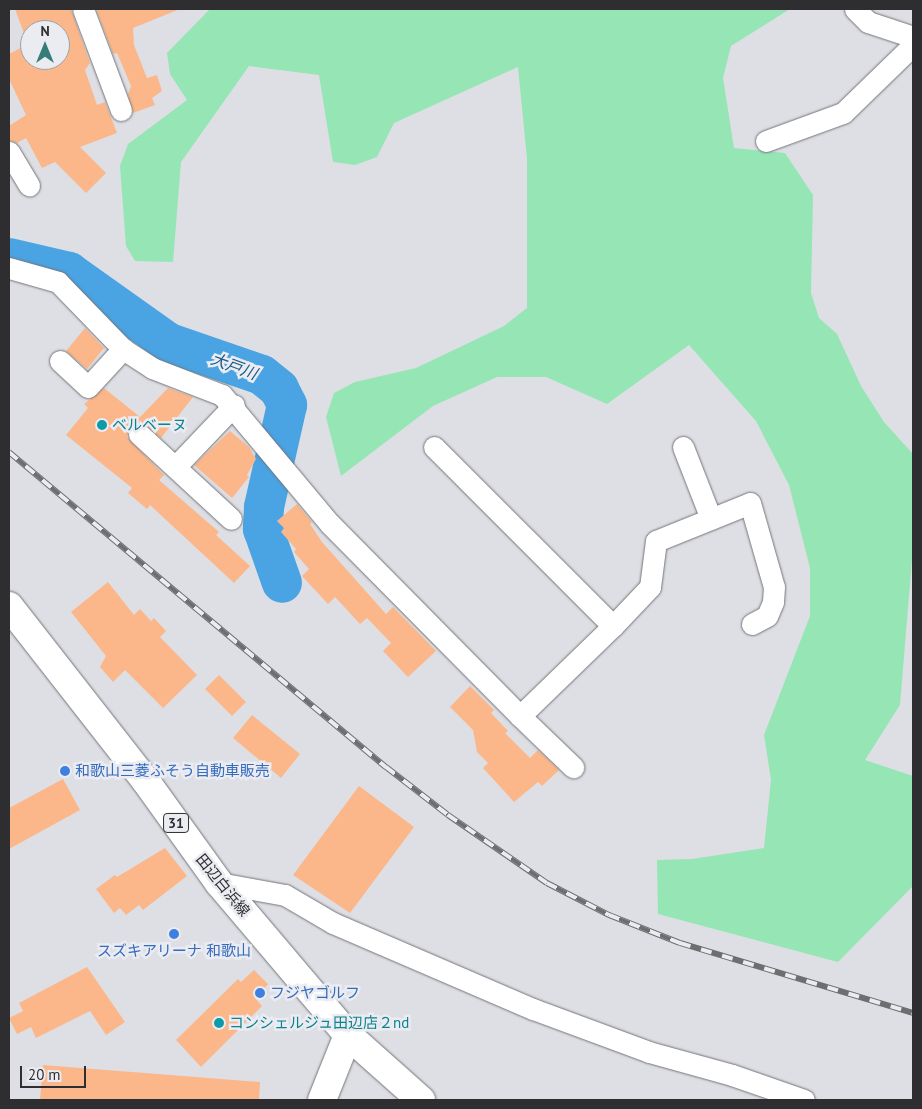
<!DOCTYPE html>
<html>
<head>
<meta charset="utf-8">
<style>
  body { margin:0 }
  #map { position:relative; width:922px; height:1109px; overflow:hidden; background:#dedfe4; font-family:"PT Sans","Noto Sans JP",sans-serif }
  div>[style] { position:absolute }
  .green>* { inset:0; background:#95e5b5 }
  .river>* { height:40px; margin:-20px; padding:0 20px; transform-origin:20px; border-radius:20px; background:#4aa3e2 }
  .building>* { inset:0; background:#fbb789 }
  .roads { filter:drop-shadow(0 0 1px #737479) drop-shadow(0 0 1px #737479) }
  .minor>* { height:21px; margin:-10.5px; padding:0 10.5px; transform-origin:10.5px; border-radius:10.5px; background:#fff }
  .secondary>* { height:28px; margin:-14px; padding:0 14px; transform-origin:14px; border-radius:14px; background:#fff }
  .primary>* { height:28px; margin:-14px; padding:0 14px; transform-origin:14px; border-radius:14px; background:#fff }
  .rail>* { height:5.5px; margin-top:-2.75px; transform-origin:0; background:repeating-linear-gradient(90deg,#ebecf1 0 11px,#6e6e71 0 22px); box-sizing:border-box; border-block:1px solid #6e6e71 }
  .dots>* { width:14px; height:14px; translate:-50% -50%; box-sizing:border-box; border:2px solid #ebecf1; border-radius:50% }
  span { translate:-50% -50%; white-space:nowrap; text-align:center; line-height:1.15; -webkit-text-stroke:5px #ebecf1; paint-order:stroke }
  .shield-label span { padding:1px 4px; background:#ebecf1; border:1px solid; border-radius:4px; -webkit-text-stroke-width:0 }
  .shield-label { font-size:14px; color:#2e2e30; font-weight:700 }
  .culture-label { font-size:15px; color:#0d838f }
  .left { translate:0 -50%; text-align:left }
  .shop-label { font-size:15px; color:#366cbe }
  .street-label { font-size:15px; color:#2e2e30 }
  .water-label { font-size:16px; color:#1a5b85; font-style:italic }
  .frame { position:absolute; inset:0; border:10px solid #2e2e30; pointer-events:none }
  .north { position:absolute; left:20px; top:20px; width:50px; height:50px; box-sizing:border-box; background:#ebecf1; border:1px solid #9fa0a4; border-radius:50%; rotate:0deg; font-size:14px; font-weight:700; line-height:20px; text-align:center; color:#2e2e30 }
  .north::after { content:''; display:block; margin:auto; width:18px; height:22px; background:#357d78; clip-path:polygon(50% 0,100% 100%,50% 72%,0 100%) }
  .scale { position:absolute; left:20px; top:1066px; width:66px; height:22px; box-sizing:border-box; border:2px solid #2e2e30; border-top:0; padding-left:6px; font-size:15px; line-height:18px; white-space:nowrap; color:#2e2e30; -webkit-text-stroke:4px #ebecf1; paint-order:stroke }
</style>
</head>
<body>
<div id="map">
  <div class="green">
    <i style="clip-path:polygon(210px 9px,790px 9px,731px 46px,723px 78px,734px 148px,785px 153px,813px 195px,811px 293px,819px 318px,837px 334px,861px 386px,884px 422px,913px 454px,913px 547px,900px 705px,865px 760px,913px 776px,913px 886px,838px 962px,658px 914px,657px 860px,692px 859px,764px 848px,771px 780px,764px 735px,810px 616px,810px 568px,789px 485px,756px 421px,689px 345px,607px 404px,546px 377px,497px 377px,433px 406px,341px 476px,326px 417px,334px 393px,355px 382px,416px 368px,504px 326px,527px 308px,527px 159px,518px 67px,394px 123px,377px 157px,355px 165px,333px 162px,319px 75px,249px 66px,181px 162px,173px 262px,135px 261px,126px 246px,120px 166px,128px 144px,187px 100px,170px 74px,167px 53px)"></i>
  </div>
  <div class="river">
    <i style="left:9px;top:258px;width:62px;rotate:13.1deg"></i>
    <i style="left:69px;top:272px;width:123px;rotate:35.4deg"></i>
    <i style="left:169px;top:343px;width:98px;rotate:19deg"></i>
    <i style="left:262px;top:375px;width:22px;rotate:39deg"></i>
    <i style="left:279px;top:389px;width:18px;rotate:63deg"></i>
    <i style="left:287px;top:405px;width:105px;rotate:102.7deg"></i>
    <i style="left:264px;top:507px;width:22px;rotate:93deg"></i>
    <i style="left:263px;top:529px;width:57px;rotate:70.6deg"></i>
  </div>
  <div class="building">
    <i style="clip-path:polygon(evenodd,15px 9px,71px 9px,90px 63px,85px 70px,97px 105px,105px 102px,117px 133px,80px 147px,106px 173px,86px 193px,55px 162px,42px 168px,26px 138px,17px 143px,9px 140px,9px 126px,26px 115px,9px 79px,9px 54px,28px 44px,15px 9px,30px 30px,60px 30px,60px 60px,30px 60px,30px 30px)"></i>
    <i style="clip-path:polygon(96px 9px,180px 9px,133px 28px,134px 45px,147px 78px,157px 75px,162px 91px,152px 98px,155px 105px,133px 113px,128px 94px,131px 86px,117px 53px,113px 54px)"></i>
    <i style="clip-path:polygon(85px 328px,104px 348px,87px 369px,66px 351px)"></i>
    <i style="clip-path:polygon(104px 388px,140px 417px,168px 388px,193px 397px,161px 438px,141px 422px,130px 426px,127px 437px,164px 475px,159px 480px,219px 532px,216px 535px,250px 566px,234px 583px,150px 505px,147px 509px,128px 493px,132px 488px,66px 435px,88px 408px,84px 404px)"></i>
    <i style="clip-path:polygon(230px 431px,249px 447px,256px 459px,247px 475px,249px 477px,232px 498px,194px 465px)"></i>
    <i style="clip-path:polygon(297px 504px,312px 522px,310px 524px,322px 542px,386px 614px,393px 607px,436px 651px,408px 677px,383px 651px,391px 643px,367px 618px,360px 624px,335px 597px,328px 604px,302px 576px,309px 569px,294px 552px,296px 549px,281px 532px,284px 528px,277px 521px)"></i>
    <i style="clip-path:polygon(108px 582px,134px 615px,140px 609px,151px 621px,154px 618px,166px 631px,160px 637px,197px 675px,163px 708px,125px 670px,113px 682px,100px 667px,106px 656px,71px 612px)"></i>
    <i style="clip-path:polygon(219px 675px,246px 702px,232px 716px,205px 689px)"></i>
    <i style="clip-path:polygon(470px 686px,494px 710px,491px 713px,508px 731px,505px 733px,530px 758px,538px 750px,559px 770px,542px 786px,538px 782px,514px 802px,483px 768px,488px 763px,477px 752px,473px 730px,450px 707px)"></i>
    <i style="clip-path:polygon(252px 715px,300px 754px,281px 778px,233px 738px)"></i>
    <i style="clip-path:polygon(63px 779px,80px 810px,9px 849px,9px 808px)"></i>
    <i style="clip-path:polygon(359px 786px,414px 827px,350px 913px,293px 875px)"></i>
    <i style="clip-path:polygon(165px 848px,187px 876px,143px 910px,139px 905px,126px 915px,120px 908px,114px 913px,96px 889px,115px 875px,117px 877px)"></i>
    <i style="clip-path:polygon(87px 967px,125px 1022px,106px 1035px,90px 1011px,36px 1038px,31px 1027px,17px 1034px,9px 1018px,23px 1011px,19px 1003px)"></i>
    <i style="clip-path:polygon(254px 970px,268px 984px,255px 998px,262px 1006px,201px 1067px,176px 1040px,238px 979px,241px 982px)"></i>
    <i style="clip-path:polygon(43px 1065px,260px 1082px,259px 1100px,40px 1100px)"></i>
  </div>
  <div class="roads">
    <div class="minor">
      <i style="left:83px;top:9px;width:108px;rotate:69.4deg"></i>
      <i style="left:855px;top:9px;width:18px;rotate:45deg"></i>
      <i style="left:868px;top:22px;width:47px;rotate:18.4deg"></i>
      <i style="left:766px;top:141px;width:82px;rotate:-20deg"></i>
      <i style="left:843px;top:113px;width:98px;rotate:-44.2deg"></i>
      <i style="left:9px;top:152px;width:39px;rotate:59deg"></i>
      <i style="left:9px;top:268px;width:51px;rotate:15.9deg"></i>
      <i style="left:58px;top:282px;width:93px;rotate:45.9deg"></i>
      <i style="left:123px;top:349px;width:35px;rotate:33deg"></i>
      <i style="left:152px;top:368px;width:75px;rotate:21.1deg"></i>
      <i style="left:222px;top:395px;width:168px;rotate:50.1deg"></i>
      <i style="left:330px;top:524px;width:270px;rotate:45.3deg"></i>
      <i style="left:520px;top:716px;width:129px;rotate:-44.1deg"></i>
      <i style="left:613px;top:626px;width:253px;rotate:-135deg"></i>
      <i style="left:60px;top:361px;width:38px;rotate:43deg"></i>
      <i style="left:88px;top:387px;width:52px;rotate:-47.4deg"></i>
      <i style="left:139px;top:434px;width:125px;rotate:42.7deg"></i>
      <i style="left:683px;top:447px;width:77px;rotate:68.7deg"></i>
      <i style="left:176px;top:466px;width:84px;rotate:-46.4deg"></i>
      <i style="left:613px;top:626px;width:54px;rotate:-46.5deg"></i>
      <i style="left:650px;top:587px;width:46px;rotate:-82.6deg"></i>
      <i style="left:656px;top:541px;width:101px;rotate:-22deg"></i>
      <i style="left:750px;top:503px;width:87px;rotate:74.1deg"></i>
      <i style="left:774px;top:587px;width:15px;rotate:94deg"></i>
      <i style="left:773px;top:602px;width:15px;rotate:113deg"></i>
      <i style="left:767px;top:616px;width:17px;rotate:152deg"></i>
      <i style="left:520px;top:716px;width:74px;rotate:43.9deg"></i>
      <i style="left:219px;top:883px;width:67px;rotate:10.3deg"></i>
      <i style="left:285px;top:895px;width:56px;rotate:30.3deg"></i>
      <i style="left:333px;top:923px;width:218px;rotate:23.3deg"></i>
      <i style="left:533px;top:1009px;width:124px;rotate:20.3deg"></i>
      <i style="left:649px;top:1052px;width:86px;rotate:15.5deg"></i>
      <i style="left:732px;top:1075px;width:76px;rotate:19.1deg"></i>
    </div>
    <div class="secondary">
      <i style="left:322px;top:1100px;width:70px;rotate:-68.2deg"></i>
    </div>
    <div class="primary">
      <i style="left:9px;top:606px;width:221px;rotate:52deg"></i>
      <i style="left:145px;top:780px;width:127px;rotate:54.3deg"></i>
      <i style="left:219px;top:883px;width:199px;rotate:49.7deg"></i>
      <i style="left:348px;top:1035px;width:98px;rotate:41.7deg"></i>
    </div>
  </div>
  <div class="rail">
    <i style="left:9px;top:452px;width:491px;rotate:39.9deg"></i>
    <i style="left:386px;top:767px;width:78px;rotate:37.7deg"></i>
    <i style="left:448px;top:815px;width:120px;rotate:34.5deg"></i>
    <i style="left:547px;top:883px;width:70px;rotate:27.3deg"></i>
    <i style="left:609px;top:915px;width:76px;rotate:21.5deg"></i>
    <i style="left:680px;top:943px;width:243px;rotate:16.7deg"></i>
  </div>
  <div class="dots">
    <i style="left:102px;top:425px;background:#0f9aa8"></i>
    <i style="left:65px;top:771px;background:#3f7fe0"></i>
    <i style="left:174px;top:934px;background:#3f7fe0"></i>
    <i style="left:260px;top:993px;background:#3f7fe0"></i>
    <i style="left:219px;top:1023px;background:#0f9aa8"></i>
  </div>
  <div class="shield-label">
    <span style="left:176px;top:823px">31</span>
  </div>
  <div class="culture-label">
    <span class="left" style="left:112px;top:425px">ベルベーヌ</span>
    <span class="left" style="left:229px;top:1023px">コンシェルジュ田辺店２nd</span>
  </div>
  <div class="shop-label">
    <span class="left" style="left:75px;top:771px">和歌山三菱ふそう自動車販売</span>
    <span style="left:174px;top:951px">スズキアリーナ 和歌山</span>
    <span class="left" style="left:270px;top:993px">フジヤゴルフ</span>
  </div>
  <div class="street-label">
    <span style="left:223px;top:885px;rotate:51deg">田辺白浜線</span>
  </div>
  <div class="water-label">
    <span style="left:234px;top:366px;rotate:20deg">大戸川</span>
  </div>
  <div class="frame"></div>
  <div class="north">N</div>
  <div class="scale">20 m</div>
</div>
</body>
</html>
